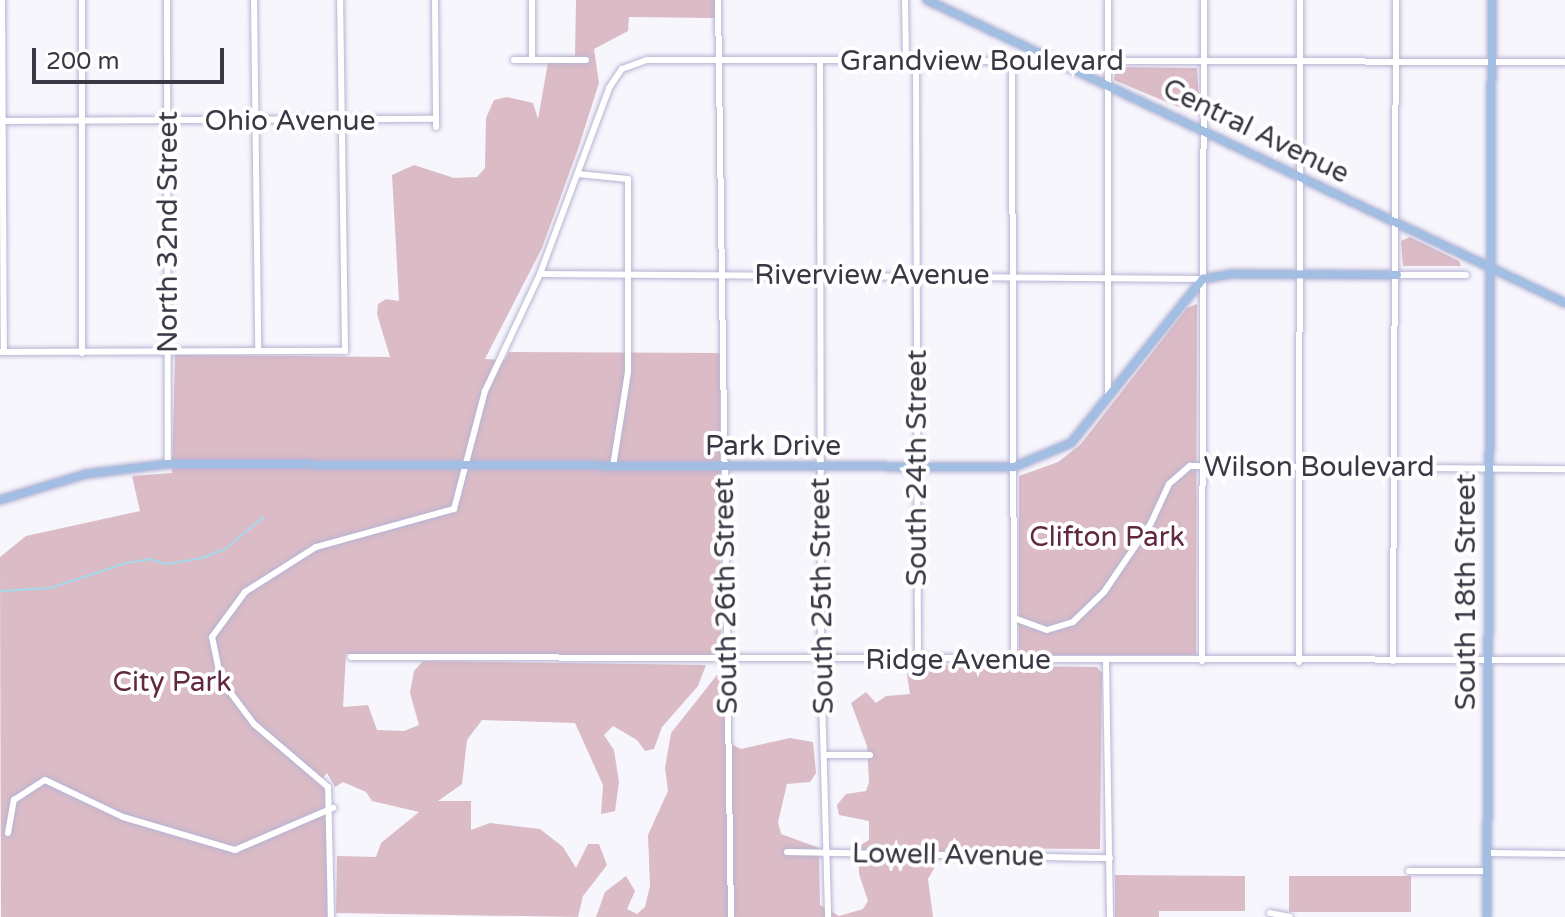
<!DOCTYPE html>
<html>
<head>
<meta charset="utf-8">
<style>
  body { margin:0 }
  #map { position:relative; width:1565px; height:917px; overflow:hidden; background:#f7f6fd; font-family:"Varela Round",sans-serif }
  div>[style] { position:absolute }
  .green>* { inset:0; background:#dabbc6 }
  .stream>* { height:2px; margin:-1px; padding:0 1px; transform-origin:1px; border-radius:1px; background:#a7d9ed }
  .roads { filter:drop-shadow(0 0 2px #b6b3d2) drop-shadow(0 0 2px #b6b3d2) }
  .minor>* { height:6px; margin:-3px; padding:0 3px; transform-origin:3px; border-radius:3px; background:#fff }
  .major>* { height:8px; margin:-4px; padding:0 4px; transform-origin:4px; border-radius:4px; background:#a3bee3 }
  span { translate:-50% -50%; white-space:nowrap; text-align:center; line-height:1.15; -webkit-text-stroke:8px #fff; paint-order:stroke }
  .street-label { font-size:28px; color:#393844 }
  .park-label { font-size:28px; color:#622841 }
  .scale { position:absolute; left:32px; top:48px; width:192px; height:36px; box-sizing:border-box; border:4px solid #393844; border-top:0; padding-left:10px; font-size:24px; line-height:28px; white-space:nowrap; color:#393844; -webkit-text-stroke:6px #fff; paint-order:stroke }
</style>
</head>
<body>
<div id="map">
  <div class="green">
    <i style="clip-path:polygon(576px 0,715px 0,715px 18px,629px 17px,628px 31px,594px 49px,599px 83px,578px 149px,542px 248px,485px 359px,505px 360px,509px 352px,720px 353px,721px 652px,716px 657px,346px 654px,343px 707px,368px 705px,377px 730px,404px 731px,419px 725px,410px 693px,414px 671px,423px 661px,706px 665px,698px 686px,662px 727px,654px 749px,645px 751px,637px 740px,613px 726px,604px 735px,614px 750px,619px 782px,615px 811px,601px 814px,603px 785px,575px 723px,482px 720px,467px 740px,462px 784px,438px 801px,471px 801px,471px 830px,490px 823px,540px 829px,563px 847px,576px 868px,588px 844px,599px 844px,607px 865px,583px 896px,578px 917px,336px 913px,337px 856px,376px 857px,381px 843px,419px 812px,372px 801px,366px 792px,343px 782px,335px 787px,327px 773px,319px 782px,327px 792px,327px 917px,1px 917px,0 557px,26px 536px,140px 511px,132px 476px,172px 473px,175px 355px,390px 357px,377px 314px,378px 304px,386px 299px,399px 301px,392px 175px,414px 165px,454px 178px,477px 177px,485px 168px,486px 118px,494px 100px,507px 97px,533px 103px,538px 119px,549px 57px,575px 56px)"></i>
    <i style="clip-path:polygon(1116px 67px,1197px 68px,1200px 116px,1114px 80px)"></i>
    <i style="clip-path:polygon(1410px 237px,1459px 261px,1461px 266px,1403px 266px,1401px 241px)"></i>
    <i style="clip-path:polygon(1197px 304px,1196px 655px,1019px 655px,1019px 476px,1058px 462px,1080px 445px,1187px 308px)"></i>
    <i style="clip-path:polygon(918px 665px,1097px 667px,1102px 673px,1100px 849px,946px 848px,928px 879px,933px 917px,596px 917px,605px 892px,626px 876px,635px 891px,627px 909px,637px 914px,645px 907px,650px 886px,648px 835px,668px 791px,665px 768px,671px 733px,717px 675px,724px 677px,727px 742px,741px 749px,790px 738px,813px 742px,816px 773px,810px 782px,787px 784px,778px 822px,781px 834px,819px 848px,820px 905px,839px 916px,863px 909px,868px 901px,859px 874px,859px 846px,869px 840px,869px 821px,839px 815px,837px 805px,846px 794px,866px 791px,869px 782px,867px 746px,851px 703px,866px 692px,876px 703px,886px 696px,910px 694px,906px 668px)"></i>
    <i style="clip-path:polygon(1115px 875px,1245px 876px,1245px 911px,1159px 911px,1159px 917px,1115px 917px)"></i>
    <i style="clip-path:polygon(1289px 876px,1411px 876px,1411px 912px,1289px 912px)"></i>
  </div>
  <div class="stream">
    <i style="left:0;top:591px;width:50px;rotate:-3.4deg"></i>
    <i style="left:50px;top:588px;width:80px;rotate:-18.2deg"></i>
    <i style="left:126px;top:563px;width:24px;rotate:-9deg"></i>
    <i style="left:150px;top:559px;width:16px;rotate:18deg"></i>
    <i style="left:165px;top:564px;width:37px;rotate:-9deg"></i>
    <i style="left:202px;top:558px;width:25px;rotate:-21deg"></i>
    <i style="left:225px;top:549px;width:50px;rotate:-39.4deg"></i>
  </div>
  <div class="roads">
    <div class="minor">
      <i style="left:2px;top:0;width:352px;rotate:89.7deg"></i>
      <i style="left:82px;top:0;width:353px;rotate:90deg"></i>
      <i style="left:167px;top:0;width:464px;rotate:89.9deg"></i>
      <i style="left:254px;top:0;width:351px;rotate:89.3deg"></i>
      <i style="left:435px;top:0;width:127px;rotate:89.5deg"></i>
      <i style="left:532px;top:0;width:60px;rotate:90deg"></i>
      <i style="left:718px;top:0;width:917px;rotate:89.19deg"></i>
      <i style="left:905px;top:0;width:60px;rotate:89deg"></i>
      <i style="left:1108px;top:0;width:395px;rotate:90deg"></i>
      <i style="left:514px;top:60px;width:72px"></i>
      <i style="left:820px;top:60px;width:601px;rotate:89.9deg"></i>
      <i style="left:821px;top:661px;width:256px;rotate:88.4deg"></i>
      <i style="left:916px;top:60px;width:600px;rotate:89.81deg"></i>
      <i style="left:1012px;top:60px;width:599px;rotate:89.81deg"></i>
      <i style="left:0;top:121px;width:435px;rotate:-0.3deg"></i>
      <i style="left:578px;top:174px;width:50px;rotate:5.7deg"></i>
      <i style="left:628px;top:179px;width:193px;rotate:90deg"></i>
      <i style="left:628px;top:372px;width:96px;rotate:99deg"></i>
      <i style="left:540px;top:274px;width:663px;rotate:0.43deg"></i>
      <i style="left:1397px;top:275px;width:69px"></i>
      <i style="left:0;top:352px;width:345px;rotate:-0.2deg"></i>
      <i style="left:345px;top:351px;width:351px;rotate:-90.8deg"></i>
      <i style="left:1014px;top:618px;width:35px;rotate:20deg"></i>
      <i style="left:1047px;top:630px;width:27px;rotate:-17deg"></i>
      <i style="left:1073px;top:622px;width:43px;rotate:-44.1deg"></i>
      <i style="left:1104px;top:592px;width:83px;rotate:-55.7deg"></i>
      <i style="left:1151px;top:523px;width:43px;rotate:-65.2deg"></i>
      <i style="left:1169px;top:484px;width:28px;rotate:-41deg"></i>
      <i style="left:1190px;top:466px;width:375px;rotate:0.5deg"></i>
      <i style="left:351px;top:657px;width:1214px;rotate:0.14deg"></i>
      <i style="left:1106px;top:661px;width:256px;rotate:89.1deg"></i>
      <i style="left:1202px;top:661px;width:661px;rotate:-89.83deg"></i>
      <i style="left:1393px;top:661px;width:661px;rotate:-89.74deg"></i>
      <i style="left:1299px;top:662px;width:662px;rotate:-89.91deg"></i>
      <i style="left:824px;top:755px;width:46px"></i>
      <i style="left:8px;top:833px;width:34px;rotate:-80deg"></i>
      <i style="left:14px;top:800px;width:37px;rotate:-33deg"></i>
      <i style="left:45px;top:780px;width:86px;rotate:25.4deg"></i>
      <i style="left:123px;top:817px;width:117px;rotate:16.4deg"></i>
      <i style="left:235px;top:850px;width:107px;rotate:-23.2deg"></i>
      <i style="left:787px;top:852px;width:323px;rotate:1.1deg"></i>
      <i style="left:1487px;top:853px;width:78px;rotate:0.7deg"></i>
      <i style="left:1409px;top:871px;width:78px"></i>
      <i style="left:1270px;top:913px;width:20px;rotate:11deg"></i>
      <i style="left:331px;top:917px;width:130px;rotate:-91.3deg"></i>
      <i style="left:328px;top:787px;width:97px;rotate:-139.6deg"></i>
      <i style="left:254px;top:724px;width:55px;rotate:-126.9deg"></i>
      <i style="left:221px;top:680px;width:44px;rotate:-101.8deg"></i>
      <i style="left:212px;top:637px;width:56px;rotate:-53.7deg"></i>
      <i style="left:245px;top:592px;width:84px;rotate:-32.4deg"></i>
      <i style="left:316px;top:547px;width:143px;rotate:-15.4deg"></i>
      <i style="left:454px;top:509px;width:122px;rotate:-75.3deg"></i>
      <i style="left:485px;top:391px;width:129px;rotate:-64.8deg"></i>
      <i style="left:540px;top:274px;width:198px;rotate:-69.6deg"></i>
      <i style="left:609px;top:88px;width:23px;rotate:-56deg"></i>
      <i style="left:622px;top:69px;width:27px;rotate:-20deg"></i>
      <i style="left:647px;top:60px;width:918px;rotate:0.12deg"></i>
    </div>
    <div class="major">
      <i style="left:927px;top:0;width:706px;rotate:25.4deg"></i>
      <i style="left:0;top:500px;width:90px;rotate:-16.8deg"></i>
      <i style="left:86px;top:474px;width:83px;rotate:-7deg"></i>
      <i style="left:168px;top:464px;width:846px;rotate:0.2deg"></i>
      <i style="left:1014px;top:467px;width:62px;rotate:-22.8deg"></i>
      <i style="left:1071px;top:443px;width:211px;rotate:-51.2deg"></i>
      <i style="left:1203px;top:279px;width:28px;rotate:-10deg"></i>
      <i style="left:1231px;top:274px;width:166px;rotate:0.3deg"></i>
      <i style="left:1487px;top:917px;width:917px;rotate:-89.69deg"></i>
    </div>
  </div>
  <div class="street-label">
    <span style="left:982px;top:61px">Grandview Boulevard</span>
    <span style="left:290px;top:121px">Ohio Avenue</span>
    <span style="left:1256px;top:131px;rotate:26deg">Central Avenue</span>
    <span style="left:168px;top:232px;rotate:-90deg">North 32nd Street</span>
    <span style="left:872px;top:275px">Riverview Avenue</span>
    <span style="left:773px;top:446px">Park Drive</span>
    <span style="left:1319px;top:467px">Wilson Boulevard</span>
    <span style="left:917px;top:468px;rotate:-90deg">South 24th Street</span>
    <span style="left:1466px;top:592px;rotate:-90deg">South 18th Street</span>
    <span style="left:726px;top:596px;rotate:-91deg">South 26th Street</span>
    <span style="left:822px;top:596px;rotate:-91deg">South 25th Street</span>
    <span style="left:958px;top:660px">Ridge Avenue</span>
    <span style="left:948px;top:855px;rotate:1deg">Lowell Avenue</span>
  </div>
  <div class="park-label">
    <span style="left:1107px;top:537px">Clifton Park</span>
    <span style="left:172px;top:682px">City Park</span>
  </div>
  <div class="scale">200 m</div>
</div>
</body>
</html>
